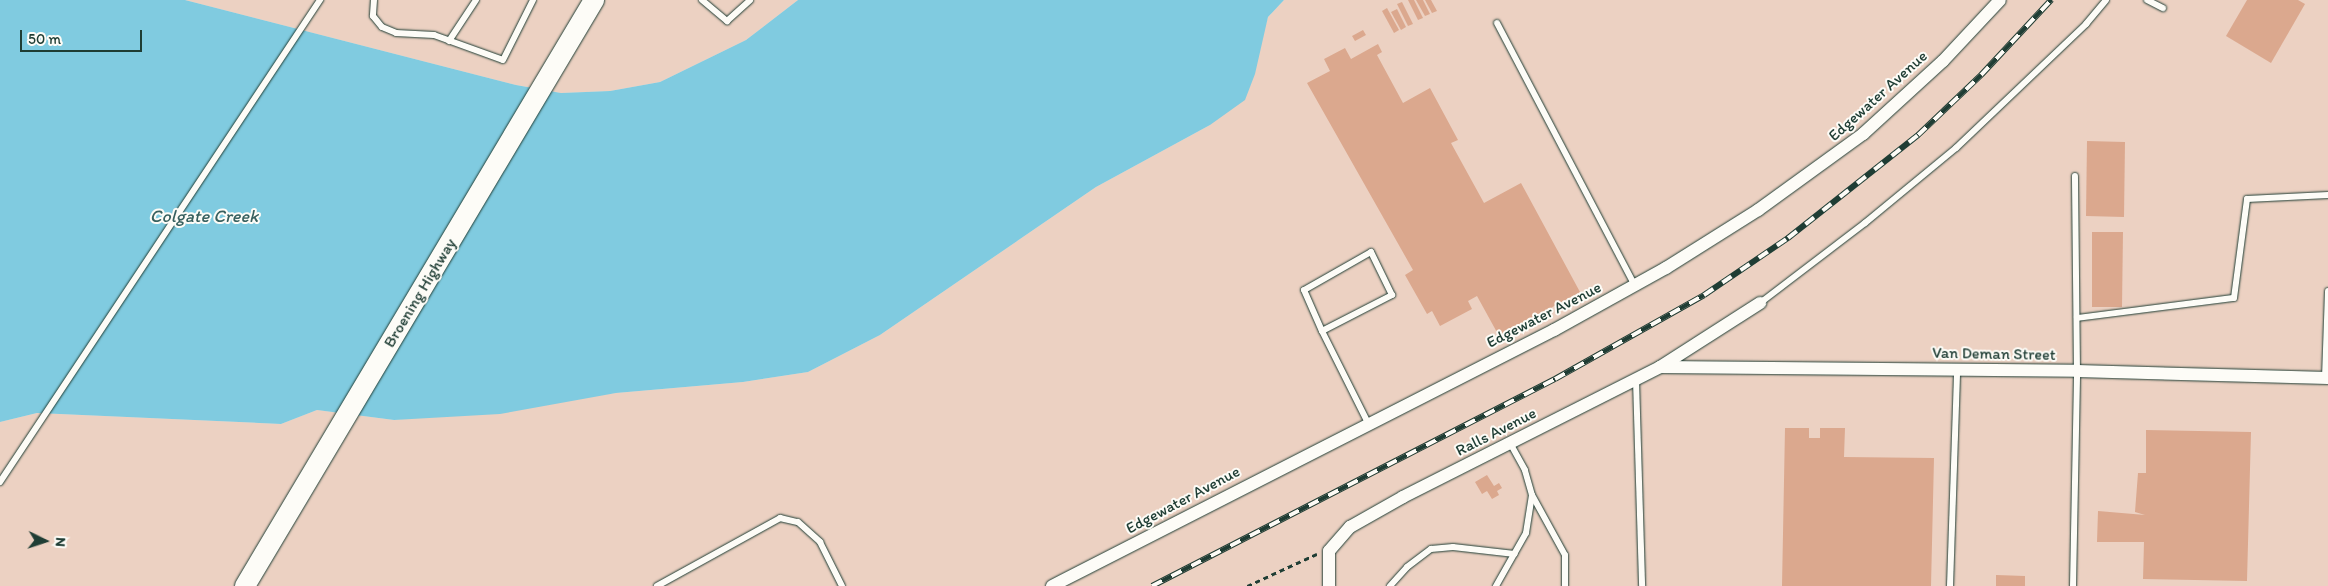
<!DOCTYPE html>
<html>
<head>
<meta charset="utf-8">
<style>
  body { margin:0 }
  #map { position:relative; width:2328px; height:586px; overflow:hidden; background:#f3e3d8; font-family:Itim,sans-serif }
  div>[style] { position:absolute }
  .built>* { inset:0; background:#ecd1c2 }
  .water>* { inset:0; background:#80cbe0 }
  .building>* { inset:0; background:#dba88e }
  .path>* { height:3px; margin-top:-1.5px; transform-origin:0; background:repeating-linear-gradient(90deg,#1f3d34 0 5px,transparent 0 9px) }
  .roads { filter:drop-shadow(0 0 1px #1f3d34) drop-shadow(0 0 1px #1f3d34) }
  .service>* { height:6px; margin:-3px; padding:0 3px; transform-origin:3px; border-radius:3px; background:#fdfcf7 }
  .minor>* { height:12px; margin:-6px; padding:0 6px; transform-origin:6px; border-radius:6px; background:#fdfcf7 }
  .primary>* { height:20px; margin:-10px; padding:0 10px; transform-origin:10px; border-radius:10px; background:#fdfcf7 }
  .rail>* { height:5.5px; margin-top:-2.75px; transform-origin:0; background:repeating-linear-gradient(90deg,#fdfcf7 0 11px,#1f3d34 0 22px); box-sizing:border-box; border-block:1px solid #1f3d34 }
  span { translate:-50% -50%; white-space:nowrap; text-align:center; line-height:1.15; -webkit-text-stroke:4px #fdfcf7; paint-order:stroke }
  .street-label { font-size:16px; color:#1f3d34 }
  .water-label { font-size:18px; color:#37605f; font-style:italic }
  .north { position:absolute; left:20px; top:516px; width:50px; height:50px; -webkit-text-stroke:4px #fdfcf7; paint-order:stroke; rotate:94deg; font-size:14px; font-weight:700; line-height:20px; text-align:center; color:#1f3d34 }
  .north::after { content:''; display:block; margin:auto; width:18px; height:22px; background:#1f3d34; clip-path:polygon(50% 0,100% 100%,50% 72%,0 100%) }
  .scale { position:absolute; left:20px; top:30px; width:122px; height:22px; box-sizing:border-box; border:2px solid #1f3d34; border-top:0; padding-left:6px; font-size:15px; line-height:18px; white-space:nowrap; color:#1f3d34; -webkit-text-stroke:4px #fdfcf7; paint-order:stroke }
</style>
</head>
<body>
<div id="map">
  <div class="built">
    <i style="clip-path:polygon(185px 0,798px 0,746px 40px,660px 82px,610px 91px,561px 93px,516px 85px)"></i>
    <i style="clip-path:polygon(1284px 0,2328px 0,2328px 586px,0 586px,0 422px,37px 413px,281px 424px,317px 410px,394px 420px,616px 393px,743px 382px,808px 372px,880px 335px,1096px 187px,1210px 125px,1260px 45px,1268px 17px)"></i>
  </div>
  <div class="water">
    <i style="clip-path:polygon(0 0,185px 0,516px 85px,561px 93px,610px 91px,660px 82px,746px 40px,798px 0,1284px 0,1268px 17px,1255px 74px,1245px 100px,1210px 125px,1096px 187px,880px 335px,808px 372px,743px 382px,616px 393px,500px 414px,394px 420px,317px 410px,281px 424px,37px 413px,0 422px)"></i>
  </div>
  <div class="building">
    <i style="clip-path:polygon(1408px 0,1414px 0,1423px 18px,1418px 20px)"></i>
    <i style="clip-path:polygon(1416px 0,1423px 0,1430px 14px,1425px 16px)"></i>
    <i style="clip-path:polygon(1425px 0,1431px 0,1437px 11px,1432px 13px)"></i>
    <i style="clip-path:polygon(2247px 0,2298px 0,2305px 4px,2271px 63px,2226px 36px)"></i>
    <i style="clip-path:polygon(1402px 2px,1413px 24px,1408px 26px,1397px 4px)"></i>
    <i style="clip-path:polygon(1387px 8px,1399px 30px,1394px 33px,1382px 11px)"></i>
    <i style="clip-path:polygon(1397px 9px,1406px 27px,1401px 30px,1391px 12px)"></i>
    <i style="clip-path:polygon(1363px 30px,1366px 35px,1355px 41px,1352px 36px)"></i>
    <i style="clip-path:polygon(1378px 44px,1382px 52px,1377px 55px,1403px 103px,1430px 88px,1458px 140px,1451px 143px,1484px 203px,1521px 183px,1580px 292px,1499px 336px,1477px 296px,1468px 301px,1472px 309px,1440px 326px,1432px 311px,1427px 314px,1405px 275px,1413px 270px,1307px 83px,1330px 71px,1324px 59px,1345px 48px,1351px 59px)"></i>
    <i style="clip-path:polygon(2087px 141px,2125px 142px,2124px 217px,2086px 216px)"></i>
    <i style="clip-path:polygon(2092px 232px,2123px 232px,2122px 307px,2092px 307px)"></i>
    <i style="clip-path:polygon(1785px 428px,1809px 428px,1809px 438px,1820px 438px,1820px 428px,1845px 428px,1844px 457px,1934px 458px,1931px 586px,1782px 586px)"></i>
    <i style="clip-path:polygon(2146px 430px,2251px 432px,2247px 581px,2143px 579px,2144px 542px,2097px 542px,2098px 511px,2145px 515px,2135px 512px,2138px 473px,2146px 473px)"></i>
    <i style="clip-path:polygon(1487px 475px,1494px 486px,1499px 483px,1502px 488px,1497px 491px,1499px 495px,1492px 499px,1487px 491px,1482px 494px,1475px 482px)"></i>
    <i style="clip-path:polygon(1996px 575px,2025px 576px,2025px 586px,1996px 586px)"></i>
  </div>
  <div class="path">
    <i style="left:1247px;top:586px;width:77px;rotate:-24.6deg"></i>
  </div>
  <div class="roads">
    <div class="service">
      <i style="left:374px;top:0;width:16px;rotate:94deg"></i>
      <i style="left:373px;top:16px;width:14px;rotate:51deg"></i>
      <i style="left:382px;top:27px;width:15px;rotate:23deg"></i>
      <i style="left:396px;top:33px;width:38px;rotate:3deg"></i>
      <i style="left:434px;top:35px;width:73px;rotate:19.9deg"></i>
      <i style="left:503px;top:60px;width:67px;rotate:-63.4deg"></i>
      <i style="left:702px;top:0;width:33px;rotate:40deg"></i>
      <i style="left:727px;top:21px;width:31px;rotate:-42deg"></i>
      <i style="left:2147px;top:0;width:18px;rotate:27deg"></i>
      <i style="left:1497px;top:23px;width:297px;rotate:62.3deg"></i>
      <i style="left:449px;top:41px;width:49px;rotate:-56.6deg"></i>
      <i style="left:1760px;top:303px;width:132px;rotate:-37.3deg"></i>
      <i style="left:1865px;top:223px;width:118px;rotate:-39.5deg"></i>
      <i style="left:1956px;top:148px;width:180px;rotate:-43.6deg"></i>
      <i style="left:2086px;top:24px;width:31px;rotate:-50deg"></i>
      <i style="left:2077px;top:318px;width:158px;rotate:-7.3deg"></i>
      <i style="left:2234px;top:298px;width:100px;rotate:-82.5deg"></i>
      <i style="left:2247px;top:199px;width:81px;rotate:-2.8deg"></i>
      <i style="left:1322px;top:331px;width:79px;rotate:-27.2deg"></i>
      <i style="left:1392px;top:295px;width:48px;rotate:-116deg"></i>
      <i style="left:1371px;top:252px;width:77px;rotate:150.4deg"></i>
      <i style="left:1304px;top:290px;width:45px;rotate:66.3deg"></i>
      <i style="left:1322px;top:331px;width:103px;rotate:63.4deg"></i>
      <i style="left:2325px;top:378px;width:87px;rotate:-88deg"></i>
      <i style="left:1636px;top:380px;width:206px;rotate:88.3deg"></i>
      <i style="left:0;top:482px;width:579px;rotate:-56.42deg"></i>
      <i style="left:1532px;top:495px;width:68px;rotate:61.2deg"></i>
      <i style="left:1565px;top:555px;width:31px;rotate:90deg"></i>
      <i style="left:657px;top:586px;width:141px;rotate:-28.9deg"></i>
      <i style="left:780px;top:518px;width:18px;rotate:13deg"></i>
      <i style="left:798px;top:522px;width:30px;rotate:42deg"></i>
      <i style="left:820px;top:542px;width:49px;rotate:63.4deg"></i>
      <i style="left:1390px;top:586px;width:25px;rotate:-48deg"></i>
      <i style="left:1407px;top:567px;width:30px;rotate:-37deg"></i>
      <i style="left:1431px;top:549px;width:22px;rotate:-5deg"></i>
      <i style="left:1453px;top:547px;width:62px;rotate:6.4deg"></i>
      <i style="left:1496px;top:586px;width:61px;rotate:-60.5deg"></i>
      <i style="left:1526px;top:533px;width:38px;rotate:-81deg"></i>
      <i style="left:1532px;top:495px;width:26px;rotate:-106deg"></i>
      <i style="left:1525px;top:470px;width:31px;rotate:-119deg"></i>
      <i style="left:1950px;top:586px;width:216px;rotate:-88.1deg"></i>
      <i style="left:2073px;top:586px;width:215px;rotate:-88.9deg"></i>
      <i style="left:2077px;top:371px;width:195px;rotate:-90.6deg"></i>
    </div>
    <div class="minor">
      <i style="left:1660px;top:367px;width:417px;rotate:0.5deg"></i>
      <i style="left:2077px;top:371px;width:251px;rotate:1.6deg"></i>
      <i style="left:1052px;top:586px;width:564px;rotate:-27.02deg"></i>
      <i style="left:1554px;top:330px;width:128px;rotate:-29deg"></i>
      <i style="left:1666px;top:268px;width:109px;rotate:-32.2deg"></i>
      <i style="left:1758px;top:210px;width:130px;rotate:-35.9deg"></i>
      <i style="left:1863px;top:134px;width:108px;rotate:-42.4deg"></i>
      <i style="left:1943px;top:61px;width:83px;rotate:-46.9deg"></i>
      <i style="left:1329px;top:586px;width:35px;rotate:-90deg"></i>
      <i style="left:1329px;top:551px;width:32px;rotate:-49deg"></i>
      <i style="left:1350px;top:527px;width:61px;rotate:-29.5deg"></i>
      <i style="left:1403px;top:497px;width:288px;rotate:-26.8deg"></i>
      <i style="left:1660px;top:367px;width:119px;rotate:-32.6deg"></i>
    </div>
    <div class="primary">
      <i style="left:245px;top:586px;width:682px;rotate:-59.22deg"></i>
    </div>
  </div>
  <div class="rail">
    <i style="left:1152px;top:586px;width:453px;rotate:-27.2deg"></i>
    <i style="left:1555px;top:379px;width:171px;rotate:-29.4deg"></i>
    <i style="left:1704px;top:295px;width:102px;rotate:-34.2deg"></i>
    <i style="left:1788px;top:238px;width:166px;rotate:-38.4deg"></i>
    <i style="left:1918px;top:135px;width:87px;rotate:-43.6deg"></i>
    <i style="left:1981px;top:75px;width:103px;rotate:-47deg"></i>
  </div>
  <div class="street-label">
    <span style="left:1878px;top:96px;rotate:-42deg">Edgewater Avenue</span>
    <span style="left:420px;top:293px;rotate:-59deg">Broening Highway</span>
    <span style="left:1544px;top:315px;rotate:-27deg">Edgewater Avenue</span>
    <span style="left:1994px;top:354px;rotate:1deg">Van Deman Street</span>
    <span style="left:1496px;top:432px;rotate:-27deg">Ralls Avenue</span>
    <span style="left:1183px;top:500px;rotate:-28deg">Edgewater Avenue</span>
  </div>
  <div class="water-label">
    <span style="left:204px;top:216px">Colgate Creek</span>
  </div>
  <div class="north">N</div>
  <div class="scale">50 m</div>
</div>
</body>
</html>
